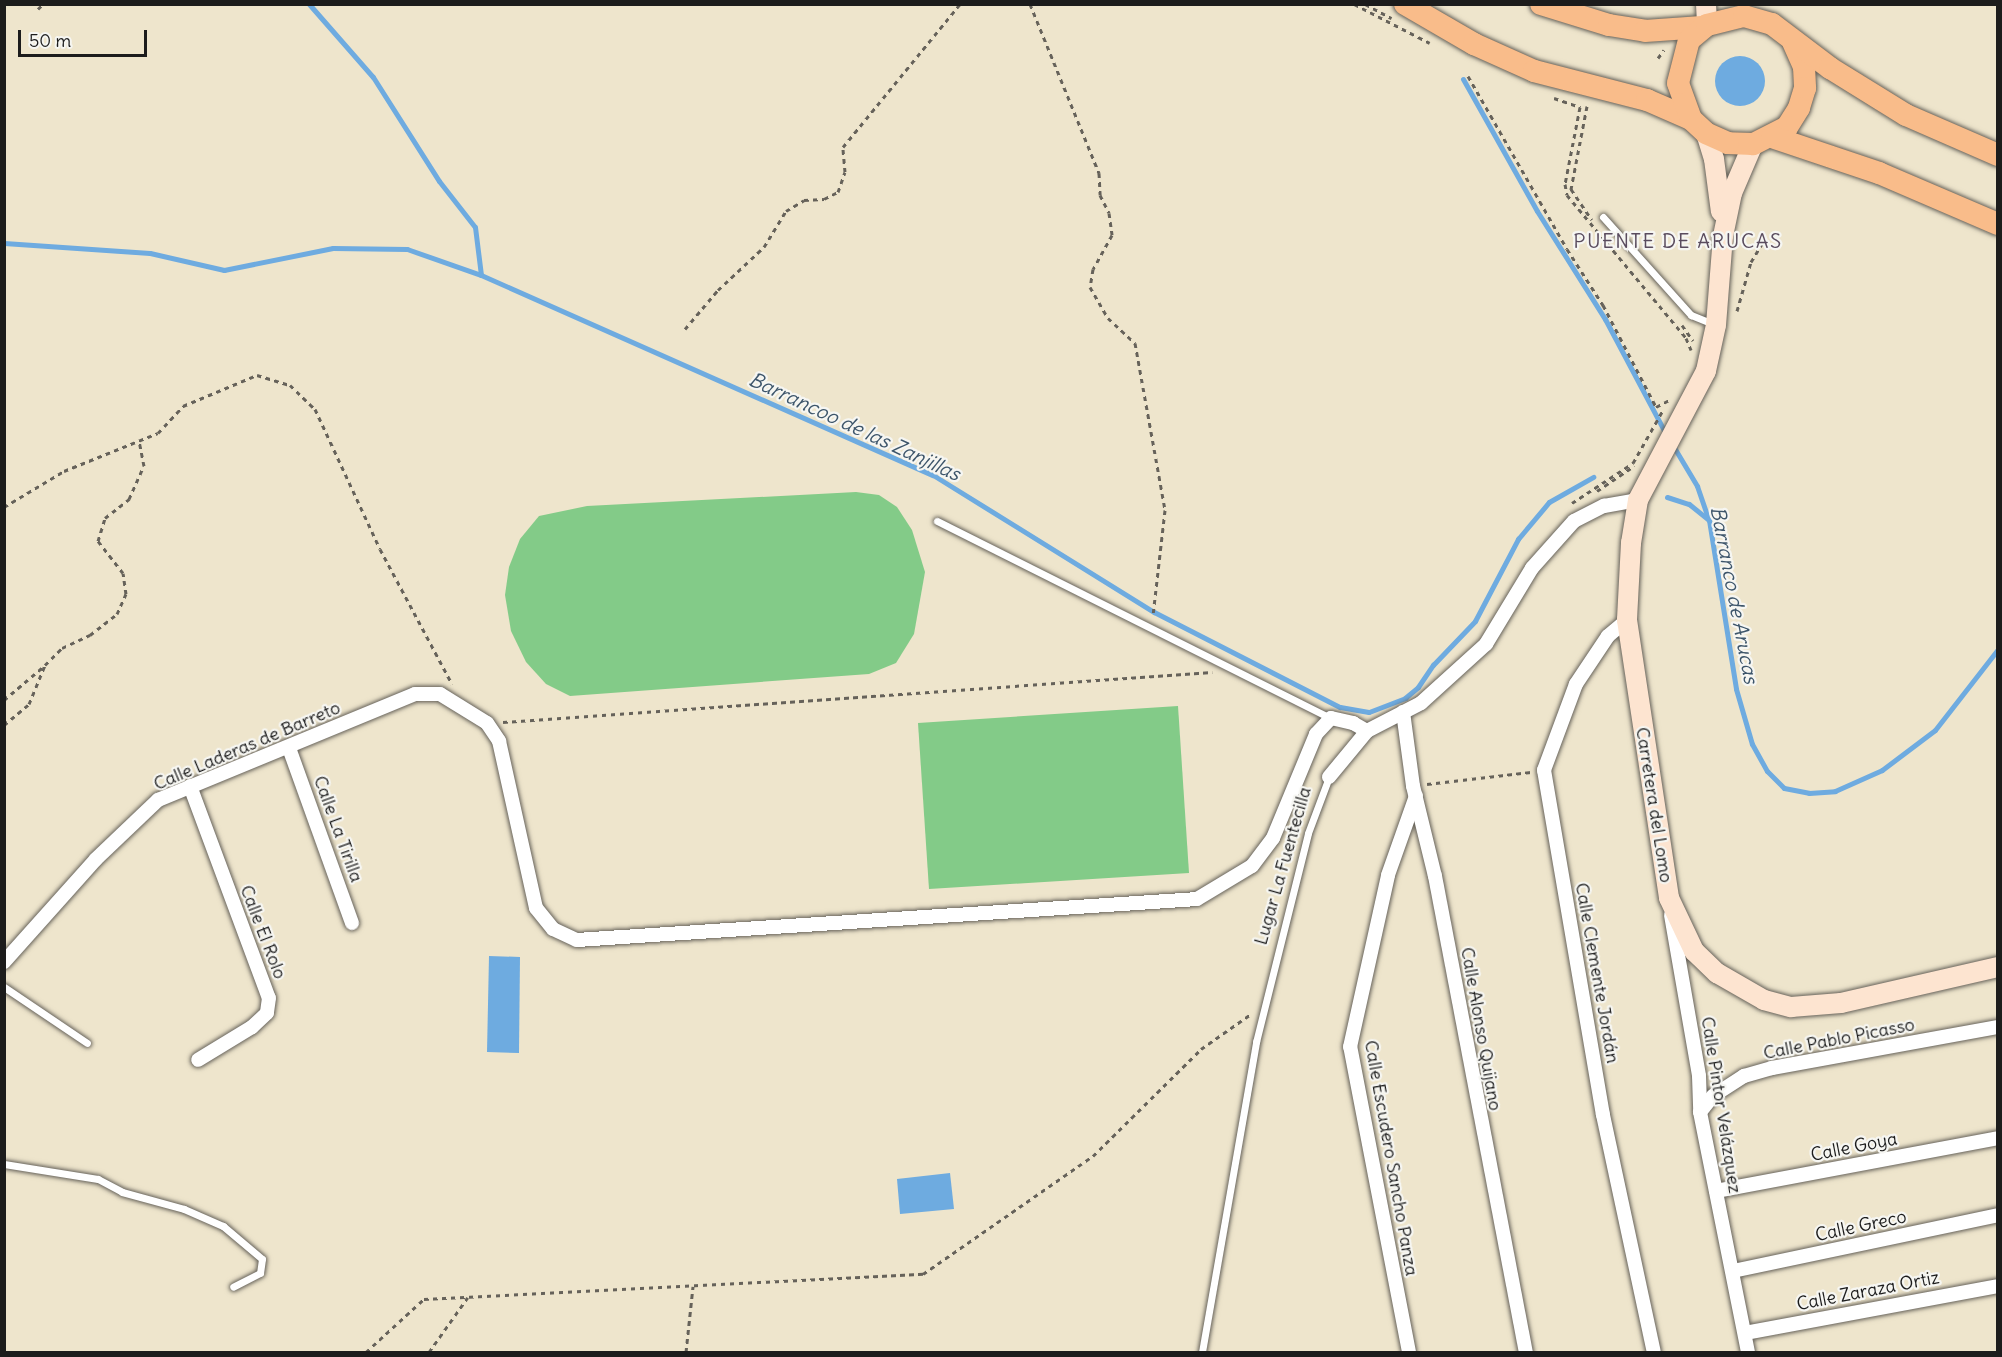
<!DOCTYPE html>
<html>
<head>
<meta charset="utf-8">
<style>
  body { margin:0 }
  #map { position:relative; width:2002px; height:1357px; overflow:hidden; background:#eee5cc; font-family:Delius,sans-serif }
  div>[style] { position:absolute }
  .green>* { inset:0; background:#83cb88 }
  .water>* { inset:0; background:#6eabe0 }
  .round { border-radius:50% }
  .stream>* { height:5px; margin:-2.5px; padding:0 2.5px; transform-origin:2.5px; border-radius:2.5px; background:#6eabe0 }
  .path>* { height:3px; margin-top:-1.5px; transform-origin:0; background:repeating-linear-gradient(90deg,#66625a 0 4.5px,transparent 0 9px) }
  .roads { filter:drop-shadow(0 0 2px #66625a) drop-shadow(0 0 2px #66625a) }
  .service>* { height:7px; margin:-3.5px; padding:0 3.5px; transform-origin:3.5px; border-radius:3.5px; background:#fff }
  .minor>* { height:14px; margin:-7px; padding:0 7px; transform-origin:7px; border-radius:7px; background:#fff }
  .secondary>* { height:20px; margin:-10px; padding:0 10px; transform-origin:10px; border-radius:10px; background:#fde4d0 }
  .primary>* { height:22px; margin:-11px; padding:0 11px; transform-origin:11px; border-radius:11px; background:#f9bc8a }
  span { translate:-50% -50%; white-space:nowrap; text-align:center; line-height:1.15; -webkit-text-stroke:4.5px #f6f6f2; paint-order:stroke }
  .street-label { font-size:18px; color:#1c1c1c }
  .neighbourhood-label { font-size:20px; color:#5a4c5e; letter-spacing:1.5px }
  .water-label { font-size:20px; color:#3d556a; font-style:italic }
  .frame { position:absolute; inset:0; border:6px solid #1c1c1c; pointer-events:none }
  .scale { position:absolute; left:18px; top:30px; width:129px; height:27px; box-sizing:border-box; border:3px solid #1c1c1c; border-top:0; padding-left:8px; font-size:18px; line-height:21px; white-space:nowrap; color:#1c1c1c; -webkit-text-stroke:4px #f6f6f2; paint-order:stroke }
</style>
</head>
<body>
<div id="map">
  <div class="green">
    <i style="clip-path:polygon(856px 492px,879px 495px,897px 507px,912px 530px,925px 572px,914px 634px,896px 663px,869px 674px,570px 696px,546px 684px,526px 662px,511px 631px,505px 595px,509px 567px,520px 539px,539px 516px,587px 506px)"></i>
    <i style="clip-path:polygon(1178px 706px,1189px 873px,929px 889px,918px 723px)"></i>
  </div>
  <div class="water">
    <i class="round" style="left:1715px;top:56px;width:50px;height:50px"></i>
    <i style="clip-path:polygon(489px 956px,520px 957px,519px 1053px,487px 1052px)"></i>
    <i style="clip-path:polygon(950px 1173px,954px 1209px,900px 1214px,897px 1179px)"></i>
  </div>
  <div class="stream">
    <i style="left:309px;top:4px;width:97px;rotate:48.8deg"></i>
    <i style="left:373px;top:77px;width:123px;rotate:57.6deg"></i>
    <i style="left:439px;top:181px;width:58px;rotate:52deg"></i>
    <i style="left:475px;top:227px;width:48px;rotate:82.9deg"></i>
    <i style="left:1463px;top:79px;width:151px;rotate:60.7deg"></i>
    <i style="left:1537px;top:211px;width:128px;rotate:57.8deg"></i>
    <i style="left:1605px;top:319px;width:130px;rotate:62.1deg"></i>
    <i style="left:4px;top:243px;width:146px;rotate:3.9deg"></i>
    <i style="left:150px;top:253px;width:76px;rotate:12.9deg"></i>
    <i style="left:224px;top:270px;width:111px;rotate:-11.4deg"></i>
    <i style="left:333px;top:248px;width:74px;rotate:0.8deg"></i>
    <i style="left:407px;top:249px;width:78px;rotate:19.4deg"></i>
    <i style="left:481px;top:275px;width:494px;rotate:23.9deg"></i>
    <i style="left:933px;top:475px;width:260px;rotate:31.8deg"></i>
    <i style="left:1154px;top:612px;width:209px;rotate:27.1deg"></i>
    <i style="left:1340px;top:707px;width:29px;rotate:10deg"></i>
    <i style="left:1369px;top:712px;width:39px;rotate:-21deg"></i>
    <i style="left:1405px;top:698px;width:17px;rotate:-40deg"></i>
    <i style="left:1418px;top:687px;width:27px;rotate:-56deg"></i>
    <i style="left:1433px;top:665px;width:61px;rotate:-46.3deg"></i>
    <i style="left:1475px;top:621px;width:93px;rotate:-62.3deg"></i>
    <i style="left:1518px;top:539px;width:48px;rotate:-50deg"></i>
    <i style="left:1549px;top:502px;width:51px;rotate:-29.6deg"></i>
    <i style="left:1672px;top:444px;width:49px;rotate:59.2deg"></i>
    <i style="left:1697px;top:486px;width:36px;rotate:71deg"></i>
    <i style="left:1709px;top:520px;width:171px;rotate:80.9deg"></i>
    <i style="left:1736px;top:689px;width:57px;rotate:73.8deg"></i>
    <i style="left:1752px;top:744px;width:31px;rotate:61deg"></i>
    <i style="left:1767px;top:771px;width:24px;rotate:45deg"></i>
    <i style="left:1784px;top:788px;width:25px;rotate:11deg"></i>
    <i style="left:1809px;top:793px;width:26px;rotate:-4deg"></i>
    <i style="left:1835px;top:791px;width:51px;rotate:-24.1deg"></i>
    <i style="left:1882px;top:770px;width:66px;rotate:-37deg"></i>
    <i style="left:1935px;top:730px;width:103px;rotate:-52.1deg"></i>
    <i style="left:1667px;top:497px;width:23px;rotate:18deg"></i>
    <i style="left:1689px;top:504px;width:26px;rotate:39deg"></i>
  </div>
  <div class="path">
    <i style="left:1030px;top:4px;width:183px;rotate:67.8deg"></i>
    <i style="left:1099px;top:173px;width:22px;rotate:87deg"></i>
    <i style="left:1100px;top:195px;width:20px;rotate:63deg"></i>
    <i style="left:1109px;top:213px;width:22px;rotate:82deg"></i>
    <i style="left:1112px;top:235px;width:39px;rotate:119deg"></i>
    <i style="left:1093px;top:269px;width:18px;rotate:99deg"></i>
    <i style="left:1090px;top:287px;width:36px;rotate:60deg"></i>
    <i style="left:1108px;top:318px;width:37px;rotate:43deg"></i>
    <i style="left:1135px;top:343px;width:170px;rotate:79.8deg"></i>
    <i style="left:1165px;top:510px;width:107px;rotate:96.5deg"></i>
    <i style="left:1354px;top:4px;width:85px;rotate:27.2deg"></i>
    <i style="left:1365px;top:4px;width:30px;rotate:28deg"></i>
    <i style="left:38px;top:9px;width:7px;rotate:-45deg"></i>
    <i style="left:1658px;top:58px;width:10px;rotate:-53deg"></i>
    <i style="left:1468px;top:76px;width:199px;rotate:60.2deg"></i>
    <i style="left:1567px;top:249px;width:67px;rotate:57.3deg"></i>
    <i style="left:1603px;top:305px;width:115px;rotate:62.5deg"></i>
    <i style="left:1656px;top:407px;width:15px;rotate:-28deg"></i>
    <i style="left:1554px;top:98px;width:28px;rotate:19deg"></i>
    <i style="left:1580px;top:107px;width:78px;rotate:101deg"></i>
    <i style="left:1565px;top:184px;width:11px;rotate:80deg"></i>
    <i style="left:1567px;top:195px;width:186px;rotate:50.2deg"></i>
    <i style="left:1686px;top:338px;width:13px;rotate:67deg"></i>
    <i style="left:1587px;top:106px;width:85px;rotate:100.9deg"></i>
    <i style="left:1571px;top:189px;width:37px;rotate:56deg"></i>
    <i style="left:1737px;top:311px;width:51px;rotate:-74.1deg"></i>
    <i style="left:1751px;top:262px;width:26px;rotate:-59deg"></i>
    <i style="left:1682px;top:325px;width:19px;rotate:55deg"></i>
    <i style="left:685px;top:329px;width:51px;rotate:-49.8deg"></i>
    <i style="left:718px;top:290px;width:63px;rotate:-43.1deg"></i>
    <i style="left:764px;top:247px;width:42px;rotate:-58.6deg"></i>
    <i style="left:786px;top:211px;width:21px;rotate:-31deg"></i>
    <i style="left:804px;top:200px;width:20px;rotate:-3deg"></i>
    <i style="left:824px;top:199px;width:16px;rotate:-27deg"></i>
    <i style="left:838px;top:192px;width:21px;rotate:-71deg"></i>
    <i style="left:845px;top:172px;width:25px;rotate:-95deg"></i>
    <i style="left:843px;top:147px;width:185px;rotate:-50.7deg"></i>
    <i style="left:1597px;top:491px;width:45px;rotate:-34deg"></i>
    <i style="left:1572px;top:503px;width:73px;rotate:-33.3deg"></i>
    <i style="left:1633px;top:463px;width:61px;rotate:-60.5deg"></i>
    <i style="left:4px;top:507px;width:70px;rotate:-31deg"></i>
    <i style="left:64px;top:471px;width:101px;rotate:-22deg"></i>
    <i style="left:158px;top:433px;width:37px;rotate:-47deg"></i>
    <i style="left:183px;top:406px;width:80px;rotate:-22.7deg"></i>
    <i style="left:257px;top:375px;width:34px;rotate:17deg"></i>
    <i style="left:290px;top:385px;width:35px;rotate:44deg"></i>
    <i style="left:315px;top:409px;width:154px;rotate:65.1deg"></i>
    <i style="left:380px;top:549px;width:153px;rotate:61.9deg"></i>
    <i style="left:4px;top:700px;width:52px;rotate:-40.4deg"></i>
    <i style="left:503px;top:722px;width:711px;rotate:-4.03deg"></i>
    <i style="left:4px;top:725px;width:33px;rotate:-40deg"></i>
    <i style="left:29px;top:704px;width:42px;rotate:-67.7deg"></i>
    <i style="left:45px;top:665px;width:24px;rotate:-45deg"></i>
    <i style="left:62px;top:648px;width:31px;rotate:-25deg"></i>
    <i style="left:90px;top:635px;width:34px;rotate:-38deg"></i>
    <i style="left:117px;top:614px;width:22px;rotate:-66deg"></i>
    <i style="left:126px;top:594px;width:21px;rotate:-98deg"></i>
    <i style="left:123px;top:573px;width:41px;rotate:-128deg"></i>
    <i style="left:98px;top:541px;width:24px;rotate:-73deg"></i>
    <i style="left:105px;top:518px;width:31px;rotate:-38deg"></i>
    <i style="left:129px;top:499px;width:36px;rotate:-66deg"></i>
    <i style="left:144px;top:466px;width:25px;rotate:-101deg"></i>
    <i style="left:1427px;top:784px;width:105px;rotate:-6.6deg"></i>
    <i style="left:366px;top:1352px;width:79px;rotate:-42.4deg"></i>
    <i style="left:424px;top:1299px;width:500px;rotate:-2.9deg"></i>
    <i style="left:923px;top:1274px;width:207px;rotate:-34.8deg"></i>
    <i style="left:1093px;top:1156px;width:152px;rotate:-44.7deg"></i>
    <i style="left:1201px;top:1049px;width:61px;rotate:-35deg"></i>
    <i style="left:429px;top:1352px;width:67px;rotate:-54.7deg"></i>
    <i style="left:686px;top:1352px;width:66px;rotate:-83.9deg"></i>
  </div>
  <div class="roads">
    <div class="service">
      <i style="left:1603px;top:217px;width:132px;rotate:48.1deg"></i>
      <i style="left:1691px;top:315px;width:24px;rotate:22deg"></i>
      <i style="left:937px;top:521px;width:441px;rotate:26.6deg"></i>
      <i style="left:4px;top:987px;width:100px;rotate:34deg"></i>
      <i style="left:4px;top:1164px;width:95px;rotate:9.1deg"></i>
      <i style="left:98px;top:1179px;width:27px;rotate:28deg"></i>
      <i style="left:122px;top:1192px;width:64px;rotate:15.3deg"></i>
      <i style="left:184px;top:1209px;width:43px;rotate:23.6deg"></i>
      <i style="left:223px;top:1226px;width:51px;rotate:40.2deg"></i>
      <i style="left:262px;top:1259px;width:14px;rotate:98deg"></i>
      <i style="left:260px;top:1273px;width:30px;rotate:153deg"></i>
      <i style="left:1202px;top:1352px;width:315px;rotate:-80.1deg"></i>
      <i style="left:1256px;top:1042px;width:215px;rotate:-76deg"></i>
      <i style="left:1308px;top:833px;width:60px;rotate:-69.4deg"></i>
    </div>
    <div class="minor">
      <i style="left:1627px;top:620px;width:25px;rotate:140deg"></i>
      <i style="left:1608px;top:636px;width:58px;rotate:123.7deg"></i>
      <i style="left:1576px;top:684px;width:92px;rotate:110.4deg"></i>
      <i style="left:1544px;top:770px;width:350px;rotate:80.3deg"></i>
      <i style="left:1603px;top:1115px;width:242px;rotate:77.9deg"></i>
      <i style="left:1403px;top:712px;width:75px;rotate:82.3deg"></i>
      <i style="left:1413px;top:786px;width:93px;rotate:76.3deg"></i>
      <i style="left:1435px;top:876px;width:485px;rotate:79.2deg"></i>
      <i style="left:289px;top:748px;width:186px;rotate:70.2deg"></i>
      <i style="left:1329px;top:777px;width:60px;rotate:-50.4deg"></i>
      <i style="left:1367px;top:731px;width:61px;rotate:-27.4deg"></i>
      <i style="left:1421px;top:703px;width:88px;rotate:-42.2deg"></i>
      <i style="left:1486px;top:644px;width:89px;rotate:-58.8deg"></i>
      <i style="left:1532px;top:568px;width:63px;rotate:-48.2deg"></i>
      <i style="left:1574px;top:521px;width:34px;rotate:-27deg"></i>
      <i style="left:1604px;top:506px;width:35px;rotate:-10deg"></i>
      <i style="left:190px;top:786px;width:226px;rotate:69.6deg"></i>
      <i style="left:269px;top:998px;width:15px;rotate:98deg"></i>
      <i style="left:267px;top:1013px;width:21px;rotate:137deg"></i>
      <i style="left:252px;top:1027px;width:63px;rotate:148.6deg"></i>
      <i style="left:1671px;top:915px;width:163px;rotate:80.1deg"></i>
      <i style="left:1699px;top:1076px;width:36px;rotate:88deg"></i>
      <i style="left:1700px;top:1112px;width:245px;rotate:78.7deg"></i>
      <i style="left:4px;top:962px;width:138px;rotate:-48.2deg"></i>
      <i style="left:96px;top:859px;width:86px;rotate:-43.6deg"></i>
      <i style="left:158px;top:800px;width:278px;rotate:-22.4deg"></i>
      <i style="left:415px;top:694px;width:25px"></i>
      <i style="left:440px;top:694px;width:55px;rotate:31.7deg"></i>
      <i style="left:487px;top:723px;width:22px;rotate:56deg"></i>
      <i style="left:499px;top:741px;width:171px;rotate:77.5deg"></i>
      <i style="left:536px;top:908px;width:27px;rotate:51deg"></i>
      <i style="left:553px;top:929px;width:26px;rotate:25deg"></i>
      <i style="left:577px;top:940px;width:621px;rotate:-3.78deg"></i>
      <i style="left:1197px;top:899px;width:64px;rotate:-31deg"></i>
      <i style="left:1252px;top:866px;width:35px;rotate:-53deg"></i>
      <i style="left:1273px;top:838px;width:113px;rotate:-67.5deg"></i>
      <i style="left:1316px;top:734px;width:22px;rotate:-47deg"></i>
      <i style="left:1331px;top:718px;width:23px;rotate:13deg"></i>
      <i style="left:1353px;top:723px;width:16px;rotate:30deg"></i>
      <i style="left:1700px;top:1112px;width:21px;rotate:-51deg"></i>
      <i style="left:1713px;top:1096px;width:37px;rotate:-33deg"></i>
      <i style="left:1744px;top:1076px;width:29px;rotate:-16deg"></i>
      <i style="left:1772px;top:1068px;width:230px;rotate:-10.3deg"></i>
      <i style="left:1716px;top:1191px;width:287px;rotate:-10.6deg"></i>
      <i style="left:1733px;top:1271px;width:271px;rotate:-11.9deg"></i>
      <i style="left:1745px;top:1333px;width:257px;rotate:-10.5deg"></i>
      <i style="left:1409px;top:1352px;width:311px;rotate:-100.9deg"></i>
      <i style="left:1350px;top:1047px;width:176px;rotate:-77.5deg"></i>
      <i style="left:1388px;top:875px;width:84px;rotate:-70.5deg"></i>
    </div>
    <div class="secondary">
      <i style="left:1706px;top:4px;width:21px;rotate:87deg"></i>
      <i style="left:1706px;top:133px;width:27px;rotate:73deg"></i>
      <i style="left:1714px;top:159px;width:53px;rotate:82.5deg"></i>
      <i style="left:1753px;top:144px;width:53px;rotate:113.2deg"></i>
      <i style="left:1732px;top:193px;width:44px;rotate:101.8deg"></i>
      <i style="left:1723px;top:236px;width:89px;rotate:94.5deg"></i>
      <i style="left:1716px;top:325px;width:47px;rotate:102.3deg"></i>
      <i style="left:1706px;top:371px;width:146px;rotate:117.8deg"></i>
      <i style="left:1638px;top:500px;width:44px;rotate:99.2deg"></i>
      <i style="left:1631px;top:543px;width:77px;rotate:93deg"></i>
      <i style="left:1627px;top:620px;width:281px;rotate:81.4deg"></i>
      <i style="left:1669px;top:898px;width:59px;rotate:64.7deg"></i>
      <i style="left:1694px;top:951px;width:32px;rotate:44deg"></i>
      <i style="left:1717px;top:973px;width:54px;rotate:29.9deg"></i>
      <i style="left:1764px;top:1000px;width:28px;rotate:15deg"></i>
      <i style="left:1791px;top:1007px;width:50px;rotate:-4.6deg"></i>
      <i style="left:1841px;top:1003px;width:161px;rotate:-12.9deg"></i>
    </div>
    <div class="primary">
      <i style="left:1405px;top:4px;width:80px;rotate:30.1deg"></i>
      <i style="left:1474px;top:44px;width:66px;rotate:24.2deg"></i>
      <i style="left:1534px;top:71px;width:117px;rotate:14.4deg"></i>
      <i style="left:1647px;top:100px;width:48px;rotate:23.4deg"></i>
      <i style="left:1541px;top:4px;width:71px;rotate:17.2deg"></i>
      <i style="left:1609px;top:25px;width:36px;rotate:9deg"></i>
      <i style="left:1645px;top:31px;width:57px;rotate:-4deg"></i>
      <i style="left:1793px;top:42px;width:27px;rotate:66deg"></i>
      <i style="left:1804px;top:67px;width:21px;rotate:87deg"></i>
      <i style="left:1805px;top:88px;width:21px;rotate:107deg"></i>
      <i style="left:1799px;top:108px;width:22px;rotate:122deg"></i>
      <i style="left:1787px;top:127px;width:38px;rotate:153deg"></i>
      <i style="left:1753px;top:144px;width:25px;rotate:-178deg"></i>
      <i style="left:1728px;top:143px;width:24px;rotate:-156deg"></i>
      <i style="left:1706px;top:133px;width:21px;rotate:-137deg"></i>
      <i style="left:1691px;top:119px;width:38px;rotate:-110deg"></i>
      <i style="left:1678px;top:83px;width:44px;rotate:-75.7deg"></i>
      <i style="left:1689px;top:40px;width:23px;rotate:-40deg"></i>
      <i style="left:1707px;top:25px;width:38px;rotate:-14deg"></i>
      <i style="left:1744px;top:16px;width:29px;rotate:16deg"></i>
      <i style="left:1772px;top:24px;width:73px;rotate:37.2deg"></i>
      <i style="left:1830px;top:68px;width:89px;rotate:31.7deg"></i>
      <i style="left:1906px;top:115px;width:100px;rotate:23.5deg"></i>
      <i style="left:1772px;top:137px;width:113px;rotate:18.6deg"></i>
      <i style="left:1879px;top:173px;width:129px;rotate:23.2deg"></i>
    </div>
  </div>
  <div class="street-label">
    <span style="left:247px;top:746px;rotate:-23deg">Calle Laderas de Barreto</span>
    <span style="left:1654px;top:805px;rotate:81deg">Carretera del Lomo</span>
    <span style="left:338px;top:829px;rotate:70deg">Calle La Tirilla</span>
    <span style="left:1283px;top:866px;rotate:-74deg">Lugar La Fuentecilla</span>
    <span style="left:263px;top:932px;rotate:69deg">Calle El Rolo</span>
    <span style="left:1597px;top:973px;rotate:80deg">Calle Clemente Jordán</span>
    <span style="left:1481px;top:1029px;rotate:80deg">Calle Alonso Quijano</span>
    <span style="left:1839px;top:1039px;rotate:-11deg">Calle Pablo Picasso</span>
    <span style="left:1721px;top:1105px;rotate:81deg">Calle Pintor Velázquez</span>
    <span style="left:1854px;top:1147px;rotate:-11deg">Calle Goya</span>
    <span style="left:1391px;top:1158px;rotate:80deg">Calle Escudero Sancho Panza</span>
    <span style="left:1861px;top:1226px;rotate:-12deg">Calle Greco</span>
    <span style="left:1868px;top:1291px;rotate:-11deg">Calle Zaraza Ortiz</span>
  </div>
  <div class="neighbourhood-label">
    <span style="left:1678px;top:240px">PUENTE DE ARUCAS</span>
  </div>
  <div class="water-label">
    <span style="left:855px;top:426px;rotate:25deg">Barrancoo de las Zanjillas</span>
    <span style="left:1735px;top:595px;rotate:79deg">Barranco de Arucas</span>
  </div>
  <div class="frame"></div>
  <div class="scale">50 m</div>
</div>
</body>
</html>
